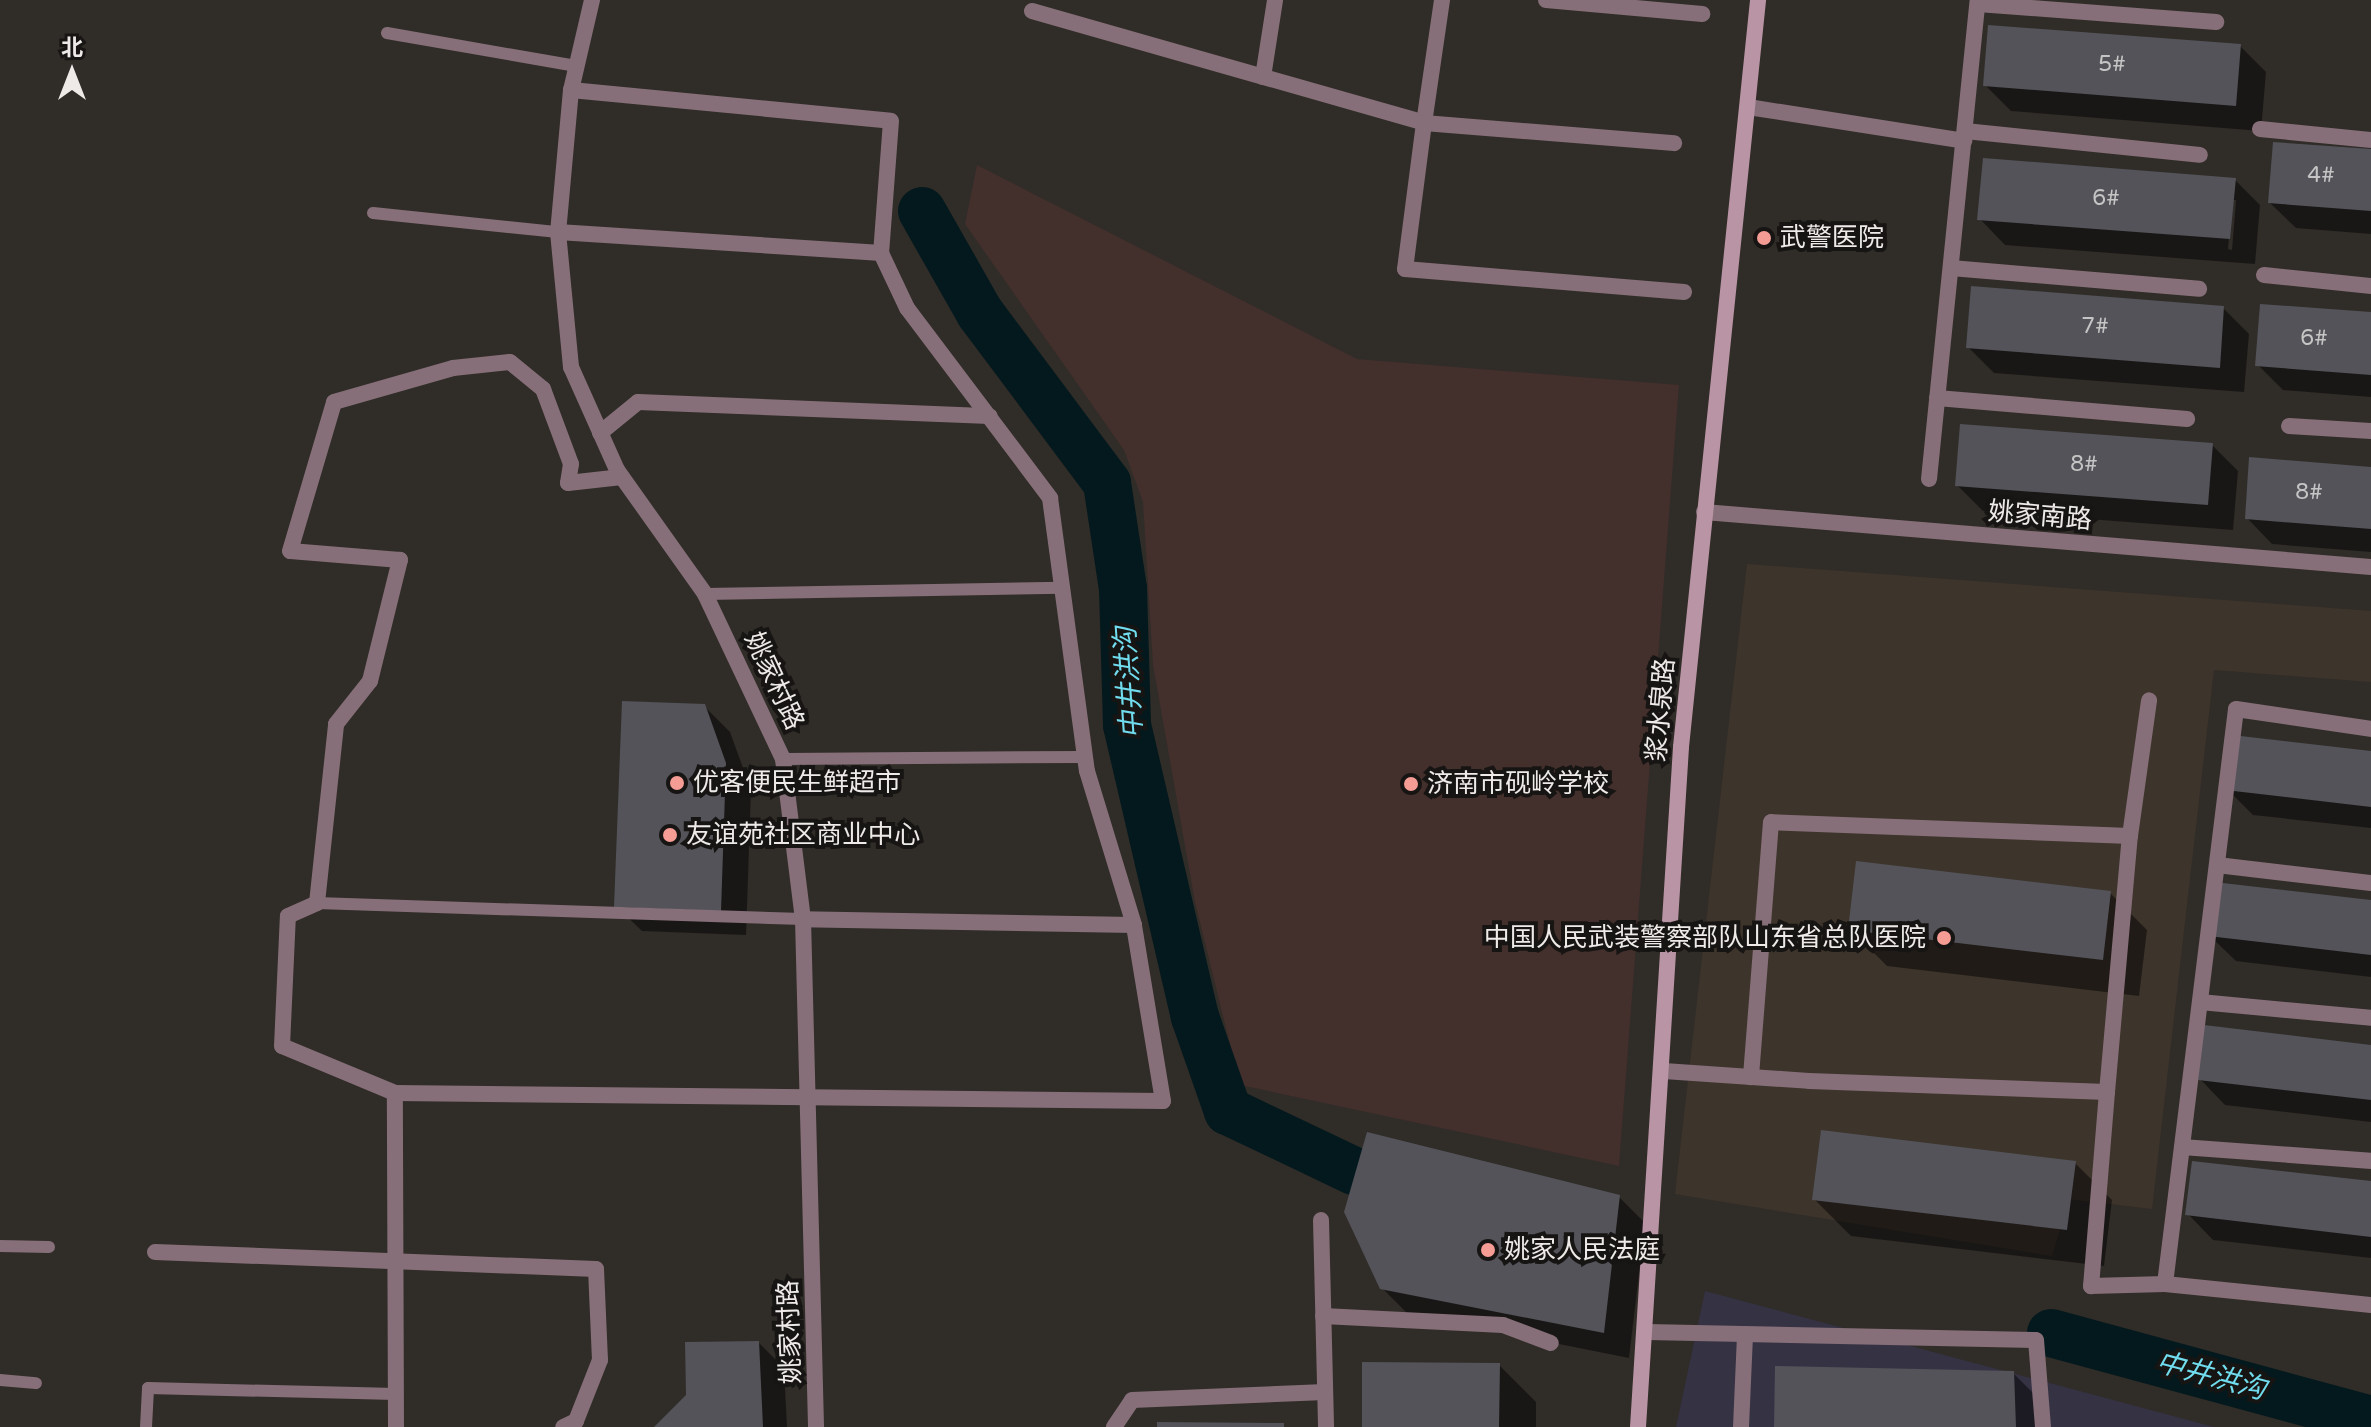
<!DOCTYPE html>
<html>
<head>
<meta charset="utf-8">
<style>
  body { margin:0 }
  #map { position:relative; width:2371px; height:1427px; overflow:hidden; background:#302c28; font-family:"Varela Round","Noto Sans SC",sans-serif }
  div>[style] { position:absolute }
  .commercial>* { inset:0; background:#353243 }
  .built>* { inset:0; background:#3d342b }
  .education>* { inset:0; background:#432f2c }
  .shadow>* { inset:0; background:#0007 }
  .river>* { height:48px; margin:-24px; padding:0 24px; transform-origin:24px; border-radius:24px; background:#04191d }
  .building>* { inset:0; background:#535359 }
  .service>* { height:12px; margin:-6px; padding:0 6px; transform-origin:6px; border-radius:6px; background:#866f79 }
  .minor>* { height:16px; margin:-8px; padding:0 8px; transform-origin:8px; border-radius:8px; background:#866f79 }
  .tertiary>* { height:16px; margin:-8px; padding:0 8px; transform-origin:8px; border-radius:8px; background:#866f79 }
  .secondary>* { height:16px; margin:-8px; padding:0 8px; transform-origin:8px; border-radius:8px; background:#b994a4 }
  .dots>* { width:22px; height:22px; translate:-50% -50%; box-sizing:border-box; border:4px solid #171513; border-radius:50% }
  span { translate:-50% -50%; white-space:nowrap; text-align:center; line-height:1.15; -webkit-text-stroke:8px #171513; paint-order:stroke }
  .number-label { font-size:22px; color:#c6c4c4 }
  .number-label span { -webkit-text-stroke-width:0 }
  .poi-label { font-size:26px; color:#edeae8 }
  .left { translate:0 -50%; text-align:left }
  .right { translate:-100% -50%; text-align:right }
  .street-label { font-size:26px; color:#edeae8 }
  .water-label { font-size:28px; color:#70dced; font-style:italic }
  .north { position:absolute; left:32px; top:32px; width:80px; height:80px; -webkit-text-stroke:6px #171513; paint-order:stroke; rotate:0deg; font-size:22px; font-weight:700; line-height:32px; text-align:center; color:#edeae8 }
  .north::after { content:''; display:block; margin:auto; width:28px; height:36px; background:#edeae8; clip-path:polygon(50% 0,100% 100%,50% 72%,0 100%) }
</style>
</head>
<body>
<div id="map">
  <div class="commercial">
    <i style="clip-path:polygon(1705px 1291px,2214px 1427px,1676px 1427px)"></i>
  </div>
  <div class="built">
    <i style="clip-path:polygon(1747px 564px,2371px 611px,2371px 682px,2214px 670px,2152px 1209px,2069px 1199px,2052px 1256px,1675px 1194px)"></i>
  </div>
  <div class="education">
    <i style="clip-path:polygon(977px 165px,1357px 359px,1679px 385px,1619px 1166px,1240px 1085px,1195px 902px,1153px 665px,1143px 502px,1124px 450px,965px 224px)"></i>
  </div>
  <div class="shadow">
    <i style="clip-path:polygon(2240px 46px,2266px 72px,2261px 131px,2011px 111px,1985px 85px)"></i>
    <i style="clip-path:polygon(2371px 151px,2371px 234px,2296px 228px,2270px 203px)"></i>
    <i style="clip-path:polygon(evenodd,2235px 180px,2260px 205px,2255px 264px,2005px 245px,1980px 219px,2235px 180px,2232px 200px,2236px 200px,2232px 250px,2228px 249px,2232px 200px)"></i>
    <i style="clip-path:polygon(2223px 308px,2249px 334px,2244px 392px,1994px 373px,1968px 347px)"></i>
    <i style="clip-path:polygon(2371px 314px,2371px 397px,2283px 390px,2258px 365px)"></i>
    <i style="clip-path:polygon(2212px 445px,2238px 471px,2233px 530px,1983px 511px,1957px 485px)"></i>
    <i style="clip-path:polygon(2371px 469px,2371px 552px,2272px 544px,2247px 518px)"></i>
    <i style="clip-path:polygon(704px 706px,730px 732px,751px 790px,746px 935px,642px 931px,616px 906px)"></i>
    <i style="clip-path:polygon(2371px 753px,2371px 828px,2253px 815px,2227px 789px)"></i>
    <i style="clip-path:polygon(2110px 893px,2147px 930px,2139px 996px,1887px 966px,1850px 929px)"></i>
    <i style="clip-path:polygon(2371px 902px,2371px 977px,2236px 961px,2210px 936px)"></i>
    <i style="clip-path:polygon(2371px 1047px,2371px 1122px,2225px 1105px,2200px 1079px)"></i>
    <i style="clip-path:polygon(2075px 1163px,2112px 1200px,2104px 1266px,1851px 1236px,1814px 1199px)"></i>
    <i style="clip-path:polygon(2371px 1183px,2371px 1258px,2213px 1240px,2188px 1214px)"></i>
    <i style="clip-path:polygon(1619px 1197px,1645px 1223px,1629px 1358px,1408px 1314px,1382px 1288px)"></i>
    <i style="clip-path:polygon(759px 1343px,784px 1368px,787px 1427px,656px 1427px)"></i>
    <i style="clip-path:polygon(1499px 1365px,1536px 1402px,1536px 1427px,1364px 1427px)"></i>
    <i style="clip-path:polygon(2013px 1373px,2039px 1399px,2040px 1427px,1776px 1427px)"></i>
  </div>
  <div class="river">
    <i style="left:922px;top:211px;width:117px;rotate:60.4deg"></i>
    <i style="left:980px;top:313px;width:212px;rotate:53.2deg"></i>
    <i style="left:1107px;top:483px;width:107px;rotate:81.4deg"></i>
    <i style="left:1123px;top:589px;width:136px;rotate:88.3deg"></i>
    <i style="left:1127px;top:725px;width:300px;rotate:76.9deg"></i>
    <i style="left:1195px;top:1017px;width:100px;rotate:70.7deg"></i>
    <i style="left:1228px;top:1111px;width:140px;rotate:25.5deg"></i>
    <i style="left:2051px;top:1333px;width:332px;rotate:15.2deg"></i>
  </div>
  <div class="building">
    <i style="clip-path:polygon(1988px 25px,2241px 44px,2236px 106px,1983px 86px)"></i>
    <i style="clip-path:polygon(2273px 142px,2371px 149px,2371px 211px,2268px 203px)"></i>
    <i style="clip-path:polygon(1983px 158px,2236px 178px,2230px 239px,1977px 220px)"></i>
    <i style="clip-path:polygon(1971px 286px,2224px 306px,2220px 368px,1966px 348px)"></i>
    <i style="clip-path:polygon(2260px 304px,2371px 312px,2371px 375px,2255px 366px)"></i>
    <i style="clip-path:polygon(1960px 424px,2213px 443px,2208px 505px,1955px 486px)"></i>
    <i style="clip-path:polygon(2249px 457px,2371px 467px,2371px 529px,2245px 519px)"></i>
    <i style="clip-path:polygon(622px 701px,705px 704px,726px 763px,721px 911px,614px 907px)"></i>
    <i style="clip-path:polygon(2232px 735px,2371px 751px,2371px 807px,2225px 790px)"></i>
    <i style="clip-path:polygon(1856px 861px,2111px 891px,2103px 960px,1848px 930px)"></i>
    <i style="clip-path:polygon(2214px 882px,2371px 900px,2371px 955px,2208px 936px)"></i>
    <i style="clip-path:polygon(2204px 1025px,2371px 1045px,2371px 1100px,2198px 1080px)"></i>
    <i style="clip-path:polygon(1821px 1130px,2076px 1161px,2067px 1230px,1812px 1200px)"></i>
    <i style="clip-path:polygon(1367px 1132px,1620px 1195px,1604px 1333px,1380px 1289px,1344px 1212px)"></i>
    <i style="clip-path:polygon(2192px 1161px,2371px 1181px,2371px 1237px,2185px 1215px)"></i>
    <i style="clip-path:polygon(759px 1341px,763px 1427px,654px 1427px,686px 1395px,685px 1342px)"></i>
    <i style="clip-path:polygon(1362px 1362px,1500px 1363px,1499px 1427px,1362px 1427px)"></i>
    <i style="clip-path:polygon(1775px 1366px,2014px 1371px,2016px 1427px,1774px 1427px)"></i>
    <i style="clip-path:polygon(1157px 1422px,1284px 1423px,1284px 1427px,1157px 1427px)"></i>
  </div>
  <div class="service">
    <i style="left:387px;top:33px;width:192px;rotate:9.9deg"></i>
    <i style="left:373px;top:213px;width:186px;rotate:5.9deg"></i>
    <i style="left:705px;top:594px;width:357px;rotate:-1deg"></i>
    <i style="left:783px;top:759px;width:301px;rotate:-0.4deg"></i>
    <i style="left:317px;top:903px;width:486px;rotate:1.9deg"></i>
    <i style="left:0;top:1246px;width:49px;rotate:1.2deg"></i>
    <i style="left:0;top:1380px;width:36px;rotate:5deg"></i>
    <i style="left:146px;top:1427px;width:39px;rotate:-87deg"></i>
    <i style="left:148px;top:1388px;width:248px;rotate:1.4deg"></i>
  </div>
  <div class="minor">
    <i style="left:592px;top:0;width:92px;rotate:103.1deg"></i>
    <i style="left:571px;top:90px;width:143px;rotate:95.2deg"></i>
    <i style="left:558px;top:232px;width:136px;rotate:84.5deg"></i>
    <i style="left:571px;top:367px;width:113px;rotate:65.9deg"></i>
    <i style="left:617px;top:470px;width:152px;rotate:54.6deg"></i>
    <i style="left:705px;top:594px;width:183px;rotate:64.7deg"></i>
    <i style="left:783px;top:759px;width:161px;rotate:82.9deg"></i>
    <i style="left:803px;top:919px;width:508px;rotate:88.53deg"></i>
    <i style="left:1442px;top:0;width:124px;rotate:98.3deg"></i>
    <i style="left:1424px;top:123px;width:251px;rotate:4.6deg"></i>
    <i style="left:1546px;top:0;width:157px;rotate:5.1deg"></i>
    <i style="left:1978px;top:4px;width:239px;rotate:4.3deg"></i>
    <i style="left:1032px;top:11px;width:408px;rotate:15.9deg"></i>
    <i style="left:1424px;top:123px;width:147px;rotate:97.4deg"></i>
    <i style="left:1405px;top:269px;width:280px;rotate:4.7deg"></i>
    <i style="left:1263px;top:77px;width:78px;rotate:-81.1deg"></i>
    <i style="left:571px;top:90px;width:321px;rotate:5.5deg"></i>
    <i style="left:891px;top:121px;width:132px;rotate:94.3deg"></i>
    <i style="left:881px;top:253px;width:61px;rotate:64.7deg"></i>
    <i style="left:907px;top:308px;width:238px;rotate:53deg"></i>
    <i style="left:1050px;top:498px;width:275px;rotate:82.3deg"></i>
    <i style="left:1087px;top:771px;width:161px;rotate:73deg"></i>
    <i style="left:1134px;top:925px;width:331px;rotate:-179deg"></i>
    <i style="left:1748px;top:107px;width:219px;rotate:8.9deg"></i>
    <i style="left:2260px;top:129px;width:112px;rotate:5.7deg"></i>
    <i style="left:1965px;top:131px;width:236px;rotate:5.8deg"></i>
    <i style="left:558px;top:232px;width:324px;rotate:3.7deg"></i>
    <i style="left:1951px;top:268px;width:249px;rotate:4.8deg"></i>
    <i style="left:2264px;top:275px;width:108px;rotate:5.9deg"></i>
    <i style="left:1937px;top:398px;width:251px;rotate:4.8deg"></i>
    <i style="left:2289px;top:426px;width:82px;rotate:3.5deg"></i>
    <i style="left:600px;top:433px;width:49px;rotate:-39.2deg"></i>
    <i style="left:638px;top:402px;width:352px;rotate:2.3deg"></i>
    <i style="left:1929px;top:479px;width:481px;rotate:-84.2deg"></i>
    <i style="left:2130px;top:836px;width:137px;rotate:-82deg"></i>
    <i style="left:2217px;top:865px;width:155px;rotate:6.7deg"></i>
    <i style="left:2200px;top:1002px;width:172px;rotate:5.3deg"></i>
    <i style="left:1664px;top:1071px;width:145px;rotate:3.9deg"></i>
    <i style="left:1809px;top:1081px;width:298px;rotate:2.1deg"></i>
    <i style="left:2107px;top:1092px;width:257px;rotate:-84.9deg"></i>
    <i style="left:2130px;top:836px;width:359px;rotate:-177.8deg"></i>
    <i style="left:1771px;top:822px;width:256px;rotate:94.5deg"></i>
    <i style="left:2107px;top:1092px;width:195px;rotate:94.7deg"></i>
    <i style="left:2091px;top:1286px;width:74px;rotate:-1.5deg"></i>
    <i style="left:2165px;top:1284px;width:579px;rotate:-82.96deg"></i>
    <i style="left:2236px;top:709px;width:136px;rotate:8.4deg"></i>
    <i style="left:395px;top:1093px;width:122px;rotate:-157.4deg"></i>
    <i style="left:282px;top:1046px;width:130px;rotate:-87.4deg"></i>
    <i style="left:288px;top:916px;width:32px;rotate:-24deg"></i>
    <i style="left:317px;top:903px;width:180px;rotate:-83.9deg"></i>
    <i style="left:336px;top:724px;width:55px;rotate:-51.7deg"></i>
    <i style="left:370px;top:681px;width:125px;rotate:-76.1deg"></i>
    <i style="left:400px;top:560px;width:110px;rotate:-175.3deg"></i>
    <i style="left:290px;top:551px;width:155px;rotate:-73.5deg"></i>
    <i style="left:334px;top:402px;width:124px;rotate:-15.9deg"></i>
    <i style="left:453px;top:368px;width:57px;rotate:-6deg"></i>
    <i style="left:510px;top:362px;width:43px;rotate:39.3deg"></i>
    <i style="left:543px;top:389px;width:80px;rotate:69.5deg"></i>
    <i style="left:571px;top:464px;width:19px;rotate:99deg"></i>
    <i style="left:568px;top:483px;width:54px;rotate:-6.3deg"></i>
    <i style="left:2182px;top:1147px;width:190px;rotate:4.2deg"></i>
    <i style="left:1321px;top:1220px;width:207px;rotate:88.6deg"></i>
    <i style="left:155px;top:1252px;width:441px;rotate:2.2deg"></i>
    <i style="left:596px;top:1269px;width:91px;rotate:87.5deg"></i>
    <i style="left:600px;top:1360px;width:66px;rotate:111.5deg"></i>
    <i style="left:576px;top:1421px;width:14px;rotate:155deg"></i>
    <i style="left:2165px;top:1284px;width:207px;rotate:5.8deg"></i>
    <i style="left:1323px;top:1316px;width:180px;rotate:2.9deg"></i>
    <i style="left:1503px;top:1325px;width:51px;rotate:20.6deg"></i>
    <i style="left:1647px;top:1332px;width:389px;rotate:1.2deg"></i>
    <i style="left:2036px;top:1340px;width:87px;rotate:85.4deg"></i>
    <i style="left:396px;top:1427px;width:334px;rotate:-90.2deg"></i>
    <i style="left:395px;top:1093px;width:768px;rotate:0.6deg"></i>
    <i style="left:1163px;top:1101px;width:178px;rotate:-99.4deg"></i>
    <i style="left:1114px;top:1427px;width:32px;rotate:-56deg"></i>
    <i style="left:1132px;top:1400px;width:193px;rotate:-2.4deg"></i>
    <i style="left:1741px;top:1427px;width:93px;rotate:-87.5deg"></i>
  </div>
  <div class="tertiary">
    <i style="left:1704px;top:512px;width:669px;rotate:4.71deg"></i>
  </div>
  <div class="secondary">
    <i style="left:1638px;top:1427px;width:681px;rotate:-86.38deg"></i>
    <i style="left:1681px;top:747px;width:751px;rotate:-84.11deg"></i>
  </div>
  <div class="dots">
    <i style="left:1764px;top:238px;background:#f59c95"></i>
    <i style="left:677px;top:783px;background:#f59c95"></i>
    <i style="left:1411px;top:784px;background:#f59c95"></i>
    <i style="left:670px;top:835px;background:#f59c95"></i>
    <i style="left:1944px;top:938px;background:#f59c95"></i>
    <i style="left:1488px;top:1250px;background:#f59c95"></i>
  </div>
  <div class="number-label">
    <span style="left:2112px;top:65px">5#</span>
    <span style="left:2321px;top:176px">4#</span>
    <span style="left:2106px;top:199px">6#</span>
    <span style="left:2095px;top:327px">7#</span>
    <span style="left:2314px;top:339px">6#</span>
    <span style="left:2084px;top:465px">8#</span>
    <span style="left:2309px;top:493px">8#</span>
  </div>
  <div class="poi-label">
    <span class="left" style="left:1780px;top:238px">武警医院</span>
    <span class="left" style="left:693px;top:783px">优客便民生鲜超市</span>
    <span class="left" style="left:1427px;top:784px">济南市砚岭学校</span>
    <span class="left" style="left:686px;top:835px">友谊苑社区商业中心</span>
    <span class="right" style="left:1926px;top:938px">中国人民武装警察部队山东省总队医院</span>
    <span class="left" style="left:1504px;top:1250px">姚家人民法庭</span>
  </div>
  <div class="street-label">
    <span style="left:2040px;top:516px;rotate:5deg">姚家南路</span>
    <span style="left:774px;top:681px;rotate:65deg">姚家村路</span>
    <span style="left:1661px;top:710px;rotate:-85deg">浆水泉路</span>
    <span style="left:790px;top:1332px;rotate:-92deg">姚家村路</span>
  </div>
  <div class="water-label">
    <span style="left:1129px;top:683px;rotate:-94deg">中井洪沟</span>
    <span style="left:2211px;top:1376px;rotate:15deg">中井洪沟</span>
  </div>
  <div class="north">北</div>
</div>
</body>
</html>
